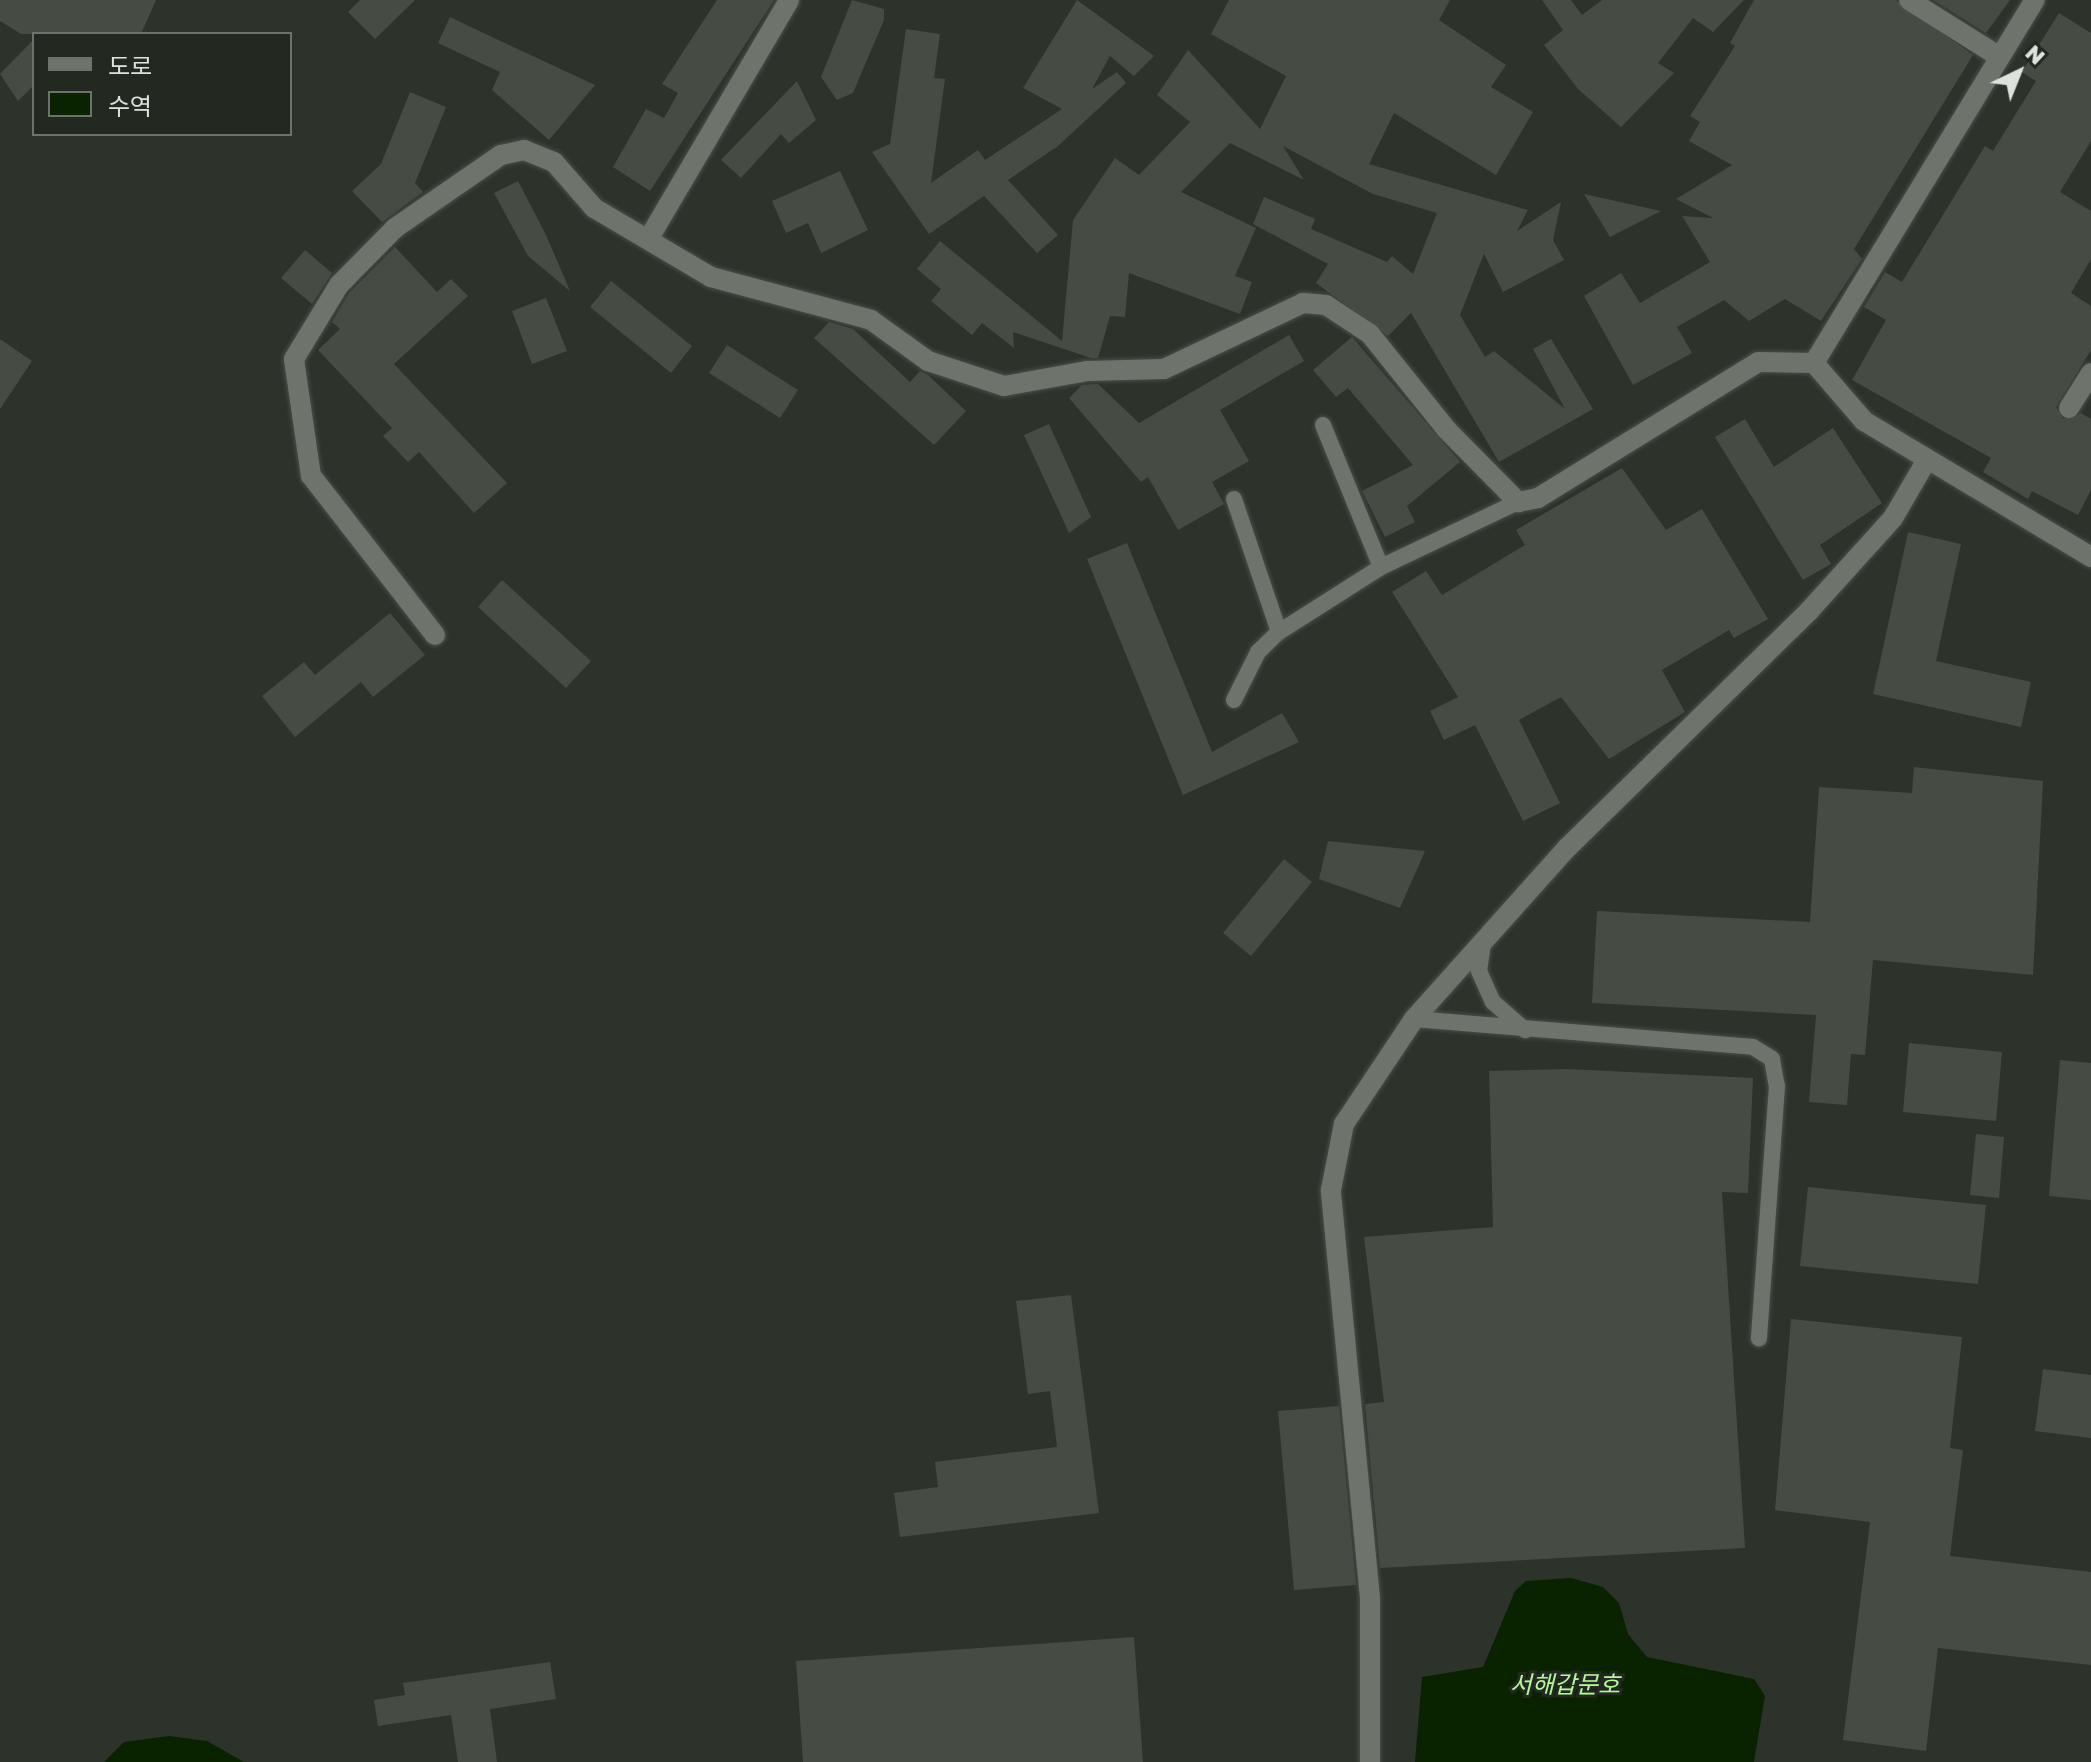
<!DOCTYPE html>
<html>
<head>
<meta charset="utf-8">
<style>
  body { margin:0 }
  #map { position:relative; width:2091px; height:1762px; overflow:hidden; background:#2d322b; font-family:"Golos Text","Noto Sans KR",sans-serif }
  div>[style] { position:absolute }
  .water>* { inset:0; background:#092200 }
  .building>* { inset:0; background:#464c44 }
  .roads { filter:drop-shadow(0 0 2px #494e48) drop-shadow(0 0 2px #494e48) }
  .service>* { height:16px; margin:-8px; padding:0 8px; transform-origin:8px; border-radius:8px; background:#6e746c }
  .minor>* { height:20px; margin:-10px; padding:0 10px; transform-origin:10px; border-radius:10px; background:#6e746c }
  span { translate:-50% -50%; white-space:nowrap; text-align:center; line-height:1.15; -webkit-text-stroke:6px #232821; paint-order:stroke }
  .water-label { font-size:24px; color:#b5f99b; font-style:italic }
  .legend { position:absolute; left:32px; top:32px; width:260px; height:104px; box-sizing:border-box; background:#232821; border:2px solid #6e726c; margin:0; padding:10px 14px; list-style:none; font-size:24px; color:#dee2dd }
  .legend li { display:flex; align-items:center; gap:16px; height:40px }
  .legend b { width:40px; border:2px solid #6e726c }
  .north { position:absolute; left:1979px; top:32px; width:80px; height:80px; -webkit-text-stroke:6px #232821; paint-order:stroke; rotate:43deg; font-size:22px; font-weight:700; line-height:32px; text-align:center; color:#dee2dd }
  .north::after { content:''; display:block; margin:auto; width:28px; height:36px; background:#dee2dd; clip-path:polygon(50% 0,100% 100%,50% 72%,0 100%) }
</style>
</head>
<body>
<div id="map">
  <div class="water">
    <i style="clip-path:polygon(1571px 1578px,1603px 1587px,1619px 1603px,1628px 1634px,1647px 1657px,1754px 1679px,1765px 1696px,1754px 1762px,1415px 1762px,1422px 1677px,1483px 1667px,1515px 1591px,1526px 1581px)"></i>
    <i style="clip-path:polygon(169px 1736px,207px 1741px,244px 1762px,104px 1762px,124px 1742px)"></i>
  </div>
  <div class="building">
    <i style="clip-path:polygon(0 0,156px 0,141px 34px,21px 34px,0 21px)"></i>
    <i style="clip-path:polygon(360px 0,415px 0,375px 39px,348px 12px)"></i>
    <i style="clip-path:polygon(717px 0,774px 0,650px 191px,613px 167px,646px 109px,664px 118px,678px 93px,662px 84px)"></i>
    <i style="clip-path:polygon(852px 0,884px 9px,884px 20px,853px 93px,837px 100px,821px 77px)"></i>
    <i style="clip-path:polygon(1077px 0,1154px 56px,1134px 76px,1110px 56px,1092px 89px,1117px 72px,1126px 83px,1058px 146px,1008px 180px,1058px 235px,1037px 253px,984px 196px,929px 234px,872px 152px,890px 144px,906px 29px,940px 34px,934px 78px,945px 79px,931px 183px,978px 150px,985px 160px,1062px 109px,1023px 88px)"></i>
    <i style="clip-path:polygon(1229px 0,1450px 0,1439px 20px,1506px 65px,1491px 87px,1533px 112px,1496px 175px,1394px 113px,1369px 164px,1528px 210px,1517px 231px,1561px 202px,1553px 240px,1564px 260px,1503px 292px,1484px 254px,1460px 315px,1485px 357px,1494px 351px,1565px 409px,1533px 349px,1551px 339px,1593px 409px,1499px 462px,1411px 313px,1388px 336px,1316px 283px,1328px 264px,1253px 224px,1264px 197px,1315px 219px,1311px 229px,1387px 262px,1392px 256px,1413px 274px,1437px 213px,1373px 194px,1283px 146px,1304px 180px,1230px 143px,1181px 192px,1256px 228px,1235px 276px,1252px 282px,1240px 314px,1129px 273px,1125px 317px,1110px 316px,1098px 358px,1091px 358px,1013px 332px,1014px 348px,982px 323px,972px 335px,931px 301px,941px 289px,917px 269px,940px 241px,1062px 341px,1073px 220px,1115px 158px,1139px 175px,1190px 122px,1157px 95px,1188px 50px,1260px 129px,1286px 76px,1211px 34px)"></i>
    <i style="clip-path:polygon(1542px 0,1571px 0,1582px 15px,1602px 0,1744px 0,1713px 32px,1693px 18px,1658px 63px,1674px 73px,1621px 127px,1578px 89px,1544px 45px,1563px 30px)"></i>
    <i style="clip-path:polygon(1754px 0,1896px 0,1973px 55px,1854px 249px,1862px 259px,1821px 321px,1785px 299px,1749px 321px,1724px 300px,1677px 327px,1692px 353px,1633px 385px,1584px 296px,1621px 273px,1640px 303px,1710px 262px,1682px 216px,1713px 218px,1676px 199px,1732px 165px,1689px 141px,1700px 122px,1690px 116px,1735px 46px,1730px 43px)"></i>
    <i style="clip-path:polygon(1933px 0,2010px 0,1986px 33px)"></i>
    <i style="clip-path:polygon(2059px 13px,2091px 33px,2091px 141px,2060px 192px,2091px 211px,2091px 259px,2071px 293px,2091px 306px,2091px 350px,2056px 407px,2063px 419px,2081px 413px,2091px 419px,2091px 490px,2078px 515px,2032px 491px,2028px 499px,1983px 472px,1991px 458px,1852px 380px,1886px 320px,1864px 307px,1885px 272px,1902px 282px,1985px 146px,1993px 151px,2036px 81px,2022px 72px)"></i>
    <i style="clip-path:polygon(450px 17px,492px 37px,595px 85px,549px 140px,492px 90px,500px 72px,438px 43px)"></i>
    <i style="clip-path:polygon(34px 39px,34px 85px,18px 101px,0 74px)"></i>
    <i style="clip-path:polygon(797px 81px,816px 120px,789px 143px,781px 134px,741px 178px,721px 160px)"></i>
    <i style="clip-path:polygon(410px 92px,446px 107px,415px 183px,423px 192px,382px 222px,352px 191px,381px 164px)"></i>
    <i style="clip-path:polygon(840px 171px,868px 230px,821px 253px,808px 223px,786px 233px,772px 201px)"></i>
    <i style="clip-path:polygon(518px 181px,546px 235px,570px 291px,528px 256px,494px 193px)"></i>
    <i style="clip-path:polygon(1584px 194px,1661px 211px,1610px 237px)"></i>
    <i style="clip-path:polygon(395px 247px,437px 292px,451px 279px,468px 296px,394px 364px,507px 483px,474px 513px,419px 452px,408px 462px,383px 436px,392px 428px,318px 350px,340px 329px,332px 322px,349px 293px)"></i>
    <i style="clip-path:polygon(305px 250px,332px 273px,312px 304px,281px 278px)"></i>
    <i style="clip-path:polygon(611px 281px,692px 346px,671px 373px,590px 307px)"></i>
    <i style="clip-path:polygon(546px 298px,567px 351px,532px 364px,512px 311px)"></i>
    <i style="clip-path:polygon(829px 322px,853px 329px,910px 382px,920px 371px,928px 375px,966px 411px,934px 445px,814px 338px)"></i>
    <i style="clip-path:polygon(1289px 335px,1304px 361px,1220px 410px,1249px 461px,1212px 482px,1224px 504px,1178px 530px,1148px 477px,1141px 482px,1069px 398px,1082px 385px,1098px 384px,1139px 423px)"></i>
    <i style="clip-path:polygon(1352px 337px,1460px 462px,1407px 506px,1415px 522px,1385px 537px,1362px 491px,1413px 465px,1348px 388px,1336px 397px,1313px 370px)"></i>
    <i style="clip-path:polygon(0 339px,32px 361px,0 409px)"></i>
    <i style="clip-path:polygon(727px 345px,798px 390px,780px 418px,709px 373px)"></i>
    <i style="clip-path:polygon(1745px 419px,1774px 467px,1833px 428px,1882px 503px,1820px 545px,1831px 564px,1803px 580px,1715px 437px)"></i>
    <i style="clip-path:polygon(1049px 424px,1091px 517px,1069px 533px,1024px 435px)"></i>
    <i style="clip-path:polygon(1622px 468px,1666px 530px,1702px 509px,1768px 619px,1734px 638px,1729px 630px,1662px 670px,1685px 712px,1609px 759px,1561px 697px,1519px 720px,1560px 803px,1523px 821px,1475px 725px,1444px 740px,1430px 711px,1458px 697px,1392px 592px,1426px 571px,1442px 595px,1525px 545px,1516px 530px)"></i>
    <i style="clip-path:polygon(1908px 532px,1961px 544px,1936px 661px,2031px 682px,2021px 727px,1873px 694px)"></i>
    <i style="clip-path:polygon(1127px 543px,1212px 752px,1282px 713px,1299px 742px,1183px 795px,1087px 559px)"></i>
    <i style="clip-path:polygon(502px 580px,591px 661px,566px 688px,478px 607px)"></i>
    <i style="clip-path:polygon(390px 613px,425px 655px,373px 697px,361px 682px,295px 737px,262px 696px,304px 662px,315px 675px)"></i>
    <i style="clip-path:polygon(1914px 767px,2043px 781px,2033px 975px,1873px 960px,1865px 1055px,1851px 1054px,1847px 1105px,1809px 1102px,1816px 1015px,1592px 1003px,1597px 911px,1810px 922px,1819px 787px,1912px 793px)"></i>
    <i style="clip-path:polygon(1328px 841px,1425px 851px,1400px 908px,1319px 879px)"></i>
    <i style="clip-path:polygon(1284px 859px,1312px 882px,1251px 956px,1223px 933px)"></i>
    <i style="clip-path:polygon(1909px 1043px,2002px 1052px,1996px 1121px,1903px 1112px)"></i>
    <i style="clip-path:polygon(2060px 1060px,2091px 1063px,2091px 1200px,2049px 1196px)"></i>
    <i style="clip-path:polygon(1567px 1069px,1753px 1078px,1748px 1193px,1722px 1192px,1745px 1548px,1380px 1568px,1365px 1404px,1384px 1402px,1364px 1237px,1493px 1227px,1489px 1071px)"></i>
    <i style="clip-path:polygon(1976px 1134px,2004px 1137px,1999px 1198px,1970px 1195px)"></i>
    <i style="clip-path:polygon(1808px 1187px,1986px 1205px,1978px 1284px,1800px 1266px)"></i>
    <i style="clip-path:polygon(1071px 1295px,1099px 1513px,900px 1537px,894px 1493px,938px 1487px,935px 1462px,1057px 1447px,1050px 1391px,1028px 1394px,1016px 1301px)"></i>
    <i style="clip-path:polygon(1791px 1319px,1962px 1337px,1950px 1448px,1963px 1450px,1950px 1556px,2091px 1572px,2091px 1665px,1938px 1648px,1926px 1751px,1843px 1740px,1870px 1522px,1775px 1510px)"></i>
    <i style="clip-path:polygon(2043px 1369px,2091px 1375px,2091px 1438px,2035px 1431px)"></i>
    <i style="clip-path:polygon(1339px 1406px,1356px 1585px,1294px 1590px,1278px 1411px)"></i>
    <i style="clip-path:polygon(1134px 1637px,1143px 1762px,803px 1762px,796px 1661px)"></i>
    <i style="clip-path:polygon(550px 1662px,556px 1699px,490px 1709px,497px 1762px,458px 1762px,451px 1715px,378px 1726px,374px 1700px,405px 1695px,403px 1683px)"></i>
  </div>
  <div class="roads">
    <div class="service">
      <i style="left:1323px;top:425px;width:153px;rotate:67.8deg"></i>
      <i style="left:1381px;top:567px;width:152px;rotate:-25.4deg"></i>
      <i style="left:1234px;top:499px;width:140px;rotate:71.3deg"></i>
      <i style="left:1234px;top:700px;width:54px;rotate:-63.4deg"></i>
      <i style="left:1258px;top:652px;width:29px;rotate:-44deg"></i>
      <i style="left:1279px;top:632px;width:121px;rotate:-32.5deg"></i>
      <i style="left:1483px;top:943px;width:28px;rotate:98deg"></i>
      <i style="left:1479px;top:971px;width:34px;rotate:66deg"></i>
      <i style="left:1493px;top:1002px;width:43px;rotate:41.2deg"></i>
      <i style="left:1414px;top:1019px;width:340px;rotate:4.7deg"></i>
      <i style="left:1753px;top:1047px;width:22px;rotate:32deg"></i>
      <i style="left:1772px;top:1059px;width:27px;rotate:80deg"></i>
      <i style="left:1777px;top:1086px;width:253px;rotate:94.1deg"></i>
    </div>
    <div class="minor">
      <i style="left:1909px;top:0;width:107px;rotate:32.1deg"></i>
      <i style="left:649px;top:238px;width:276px;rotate:-59.5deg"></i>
      <i style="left:1814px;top:363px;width:77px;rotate:49.2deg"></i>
      <i style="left:1864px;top:421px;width:265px;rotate:30.9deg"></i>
      <i style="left:2069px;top:408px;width:41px;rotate:-57.8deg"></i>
      <i style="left:435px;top:635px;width:202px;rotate:-127.9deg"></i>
      <i style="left:311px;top:476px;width:118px;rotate:-98.3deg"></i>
      <i style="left:294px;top:359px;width:87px;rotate:-58.7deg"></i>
      <i style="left:339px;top:285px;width:80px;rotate:-45.5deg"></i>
      <i style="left:395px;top:228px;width:129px;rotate:-34.6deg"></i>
      <i style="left:501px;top:155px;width:24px;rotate:-12deg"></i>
      <i style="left:524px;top:150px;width:32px;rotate:22deg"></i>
      <i style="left:554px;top:162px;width:61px;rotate:49deg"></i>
      <i style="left:594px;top:208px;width:136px;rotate:30.5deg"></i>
      <i style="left:711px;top:277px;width:166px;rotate:15deg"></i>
      <i style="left:871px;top:320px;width:70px;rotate:35.7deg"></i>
      <i style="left:928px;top:361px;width:80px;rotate:18.2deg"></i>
      <i style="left:1004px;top:386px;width:84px;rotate:-10.2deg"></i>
      <i style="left:1087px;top:371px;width:77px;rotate:-1.5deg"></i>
      <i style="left:1164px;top:369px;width:154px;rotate:-25.4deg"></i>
      <i style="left:1303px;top:303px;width:23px;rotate:5deg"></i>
      <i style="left:1326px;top:305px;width:53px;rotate:33.4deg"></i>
      <i style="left:1370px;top:334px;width:122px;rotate:51.3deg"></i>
      <i style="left:1446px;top:429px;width:103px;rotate:45.4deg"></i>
      <i style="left:1518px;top:502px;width:20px;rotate:-11deg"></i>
      <i style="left:1538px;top:498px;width:259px;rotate:-31.7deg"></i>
      <i style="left:1758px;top:362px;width:56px;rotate:1deg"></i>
      <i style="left:1814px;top:363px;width:425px;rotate:-58.7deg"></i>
      <i style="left:1370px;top:1762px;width:164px;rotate:-90deg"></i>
      <i style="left:1370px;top:1598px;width:410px;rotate:-95.5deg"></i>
      <i style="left:1331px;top:1190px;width:67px;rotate:-78.9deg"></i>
      <i style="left:1344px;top:1124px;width:126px;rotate:-56.3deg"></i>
      <i style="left:1414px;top:1019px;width:229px;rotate:-48.2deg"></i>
      <i style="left:1567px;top:848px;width:339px;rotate:-44.4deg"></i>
      <i style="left:1809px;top:611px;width:125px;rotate:-47.9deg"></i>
      <i style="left:1893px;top:518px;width:64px;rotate:-59.8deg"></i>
    </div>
  </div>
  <div class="water-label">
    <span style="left:1565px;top:1684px">서해갑문호</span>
  </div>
  <ul class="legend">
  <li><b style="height:10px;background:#6e746c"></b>도로</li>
  <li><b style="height:22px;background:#092200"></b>수역</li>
  </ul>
  <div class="north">N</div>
</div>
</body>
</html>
